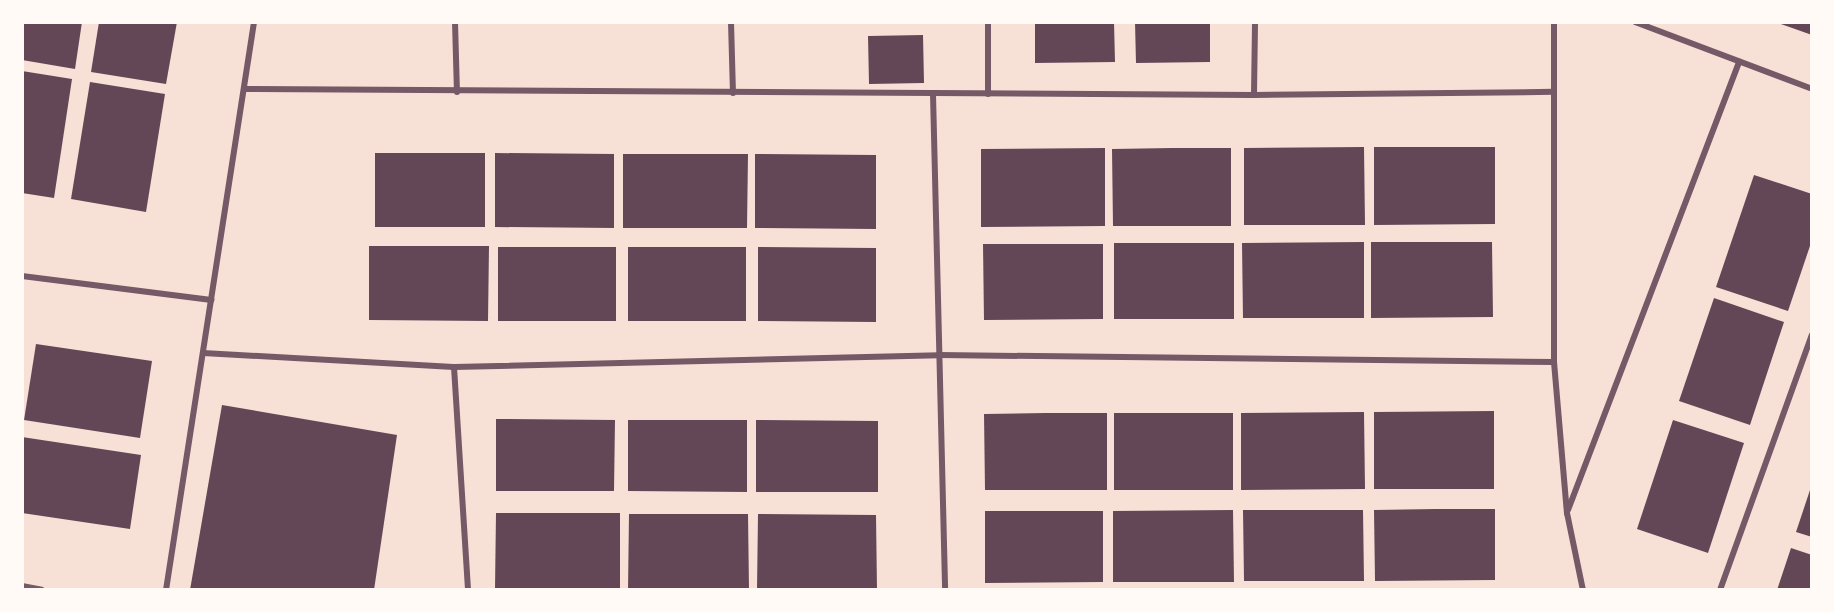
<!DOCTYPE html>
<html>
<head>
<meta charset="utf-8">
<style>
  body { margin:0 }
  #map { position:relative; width:1834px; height:612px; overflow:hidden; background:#f7e1d7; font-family:Ubuntu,sans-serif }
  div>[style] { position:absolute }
  .building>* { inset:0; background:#644757 }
  .minor>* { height:6px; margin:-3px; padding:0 3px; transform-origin:3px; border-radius:3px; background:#755966 }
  span { translate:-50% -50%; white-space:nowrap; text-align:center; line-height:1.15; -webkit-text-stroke:4.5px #fffaf5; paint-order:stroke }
  .frame { position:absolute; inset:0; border:24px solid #fffaf5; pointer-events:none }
</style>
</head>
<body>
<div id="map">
  <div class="building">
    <i style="clip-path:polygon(22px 22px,82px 22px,75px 69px,22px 60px)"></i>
    <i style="clip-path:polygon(99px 22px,177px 22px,166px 84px,91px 72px)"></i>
    <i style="clip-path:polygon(1035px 22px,1114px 22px,1115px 62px,1035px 63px)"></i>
    <i style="clip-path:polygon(1135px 22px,1210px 22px,1210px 62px,1136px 63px)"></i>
    <i style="clip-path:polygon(1778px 22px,1812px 22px,1812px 35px,1778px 23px)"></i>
    <i style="clip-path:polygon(923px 35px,924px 83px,869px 84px,868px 36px)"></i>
    <i style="clip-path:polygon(22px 71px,72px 79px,54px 198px,22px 193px)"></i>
    <i style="clip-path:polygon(90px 82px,165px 94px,146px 212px,71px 199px)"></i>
    <i style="clip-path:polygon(1364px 147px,1365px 225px,1244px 225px,1244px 148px)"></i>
    <i style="clip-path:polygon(1374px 147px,1495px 147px,1495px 224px,1374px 225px)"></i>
    <i style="clip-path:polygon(1105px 148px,1105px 226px,981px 227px,981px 149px)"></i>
    <i style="clip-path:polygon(1172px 148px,1231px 148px,1231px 226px,1113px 226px,1112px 149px)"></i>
    <i style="clip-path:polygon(375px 153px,485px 153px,485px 227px,375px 227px)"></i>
    <i style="clip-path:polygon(495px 153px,614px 154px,614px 228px,495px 227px)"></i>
    <i style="clip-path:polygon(623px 154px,748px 154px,747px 228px,623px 228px)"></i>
    <i style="clip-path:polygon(755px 154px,876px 155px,876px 229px,755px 228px)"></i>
    <i style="clip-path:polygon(1754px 175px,1812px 194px,1812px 240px,1788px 311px,1716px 287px)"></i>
    <i style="clip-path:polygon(1364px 242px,1364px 318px,1243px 318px,1242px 243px)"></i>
    <i style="clip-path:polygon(1371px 242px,1492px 242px,1493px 317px,1371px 318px)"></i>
    <i style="clip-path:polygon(1114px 243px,1234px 243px,1234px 319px,1114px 319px)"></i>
    <i style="clip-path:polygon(983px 244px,1103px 244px,1103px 319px,984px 320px)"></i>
    <i style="clip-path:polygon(369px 246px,489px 246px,488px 321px,369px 320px)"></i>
    <i style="clip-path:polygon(498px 247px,616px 247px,616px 321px,498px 321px)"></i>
    <i style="clip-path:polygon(628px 247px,746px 247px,746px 321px,628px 321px)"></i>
    <i style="clip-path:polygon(758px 247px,876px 248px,876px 322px,758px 321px)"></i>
    <i style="clip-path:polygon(1714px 298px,1784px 322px,1750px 425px,1679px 401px)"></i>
    <i style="clip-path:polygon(36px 344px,152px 361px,140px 438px,24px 420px)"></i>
    <i style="clip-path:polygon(222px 405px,397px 435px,374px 590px,190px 590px)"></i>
    <i style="clip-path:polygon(1494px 411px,1494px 489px,1374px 489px,1374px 412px)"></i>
    <i style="clip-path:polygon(1364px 412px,1365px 489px,1241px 490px,1241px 413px)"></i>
    <i style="clip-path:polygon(1046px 413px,1107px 413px,1107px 490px,985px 490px,984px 414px)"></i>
    <i style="clip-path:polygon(1114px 413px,1233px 413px,1233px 490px,1114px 490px)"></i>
    <i style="clip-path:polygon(496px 419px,615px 420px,614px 491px,496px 491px)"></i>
    <i style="clip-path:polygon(628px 420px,747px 420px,747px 492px,628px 491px)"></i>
    <i style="clip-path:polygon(756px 420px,878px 421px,878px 492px,756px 492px)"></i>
    <i style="clip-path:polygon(1673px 420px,1744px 443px,1708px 553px,1637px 529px)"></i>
    <i style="clip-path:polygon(22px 437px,141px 455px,130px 529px,22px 513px)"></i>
    <i style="clip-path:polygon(1811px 487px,1812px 487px,1812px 537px,1796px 532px)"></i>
    <i style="clip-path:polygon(1435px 509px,1495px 509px,1495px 580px,1375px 581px,1374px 510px)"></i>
    <i style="clip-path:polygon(1233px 510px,1234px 582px,1113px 582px,1113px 511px)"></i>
    <i style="clip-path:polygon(1243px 510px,1363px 510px,1364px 581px,1244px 581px)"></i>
    <i style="clip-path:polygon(985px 511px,1103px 511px,1103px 582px,985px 583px)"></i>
    <i style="clip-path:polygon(496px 513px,620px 513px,620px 590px,495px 589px)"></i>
    <i style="clip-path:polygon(629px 514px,748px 514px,749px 590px,628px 590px)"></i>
    <i style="clip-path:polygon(758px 514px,876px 515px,877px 590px,757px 590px)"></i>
    <i style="clip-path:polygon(1791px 548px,1812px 555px,1812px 590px,1777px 590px)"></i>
  </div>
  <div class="minor">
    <i style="left:455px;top:22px;width:70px;rotate:88.4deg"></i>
    <i style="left:731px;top:22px;width:71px;rotate:88.4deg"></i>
    <i style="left:1554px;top:22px;width:340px;rotate:90deg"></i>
    <i style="left:1554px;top:362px;width:152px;rotate:85.1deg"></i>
    <i style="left:1567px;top:513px;width:79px;rotate:78.3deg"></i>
    <i style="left:1635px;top:22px;width:189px;rotate:20.7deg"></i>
    <i style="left:244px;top:89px;width:1010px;rotate:0.34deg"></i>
    <i style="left:1254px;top:95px;width:300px;rotate:-0.6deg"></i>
    <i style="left:933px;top:94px;width:496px;rotate:88.6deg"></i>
    <i style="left:988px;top:94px;width:72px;rotate:-90deg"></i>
    <i style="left:1254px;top:95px;width:73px;rotate:-89.2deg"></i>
    <i style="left:22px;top:276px;width:191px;rotate:7.2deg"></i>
    <i style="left:203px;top:353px;width:251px;rotate:3.2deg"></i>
    <i style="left:454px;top:367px;width:485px;rotate:-1.4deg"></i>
    <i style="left:939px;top:355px;width:615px;rotate:0.65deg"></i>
    <i style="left:454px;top:367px;width:223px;rotate:86.4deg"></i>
    <i style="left:1568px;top:510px;width:480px;rotate:-69.1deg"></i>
    <i style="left:22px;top:586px;width:20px;rotate:11deg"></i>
    <i style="left:166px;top:590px;width:575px;rotate:-81.19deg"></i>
    <i style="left:1720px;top:590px;width:271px;rotate:-70.2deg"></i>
  </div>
  <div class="frame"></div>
</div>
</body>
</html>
